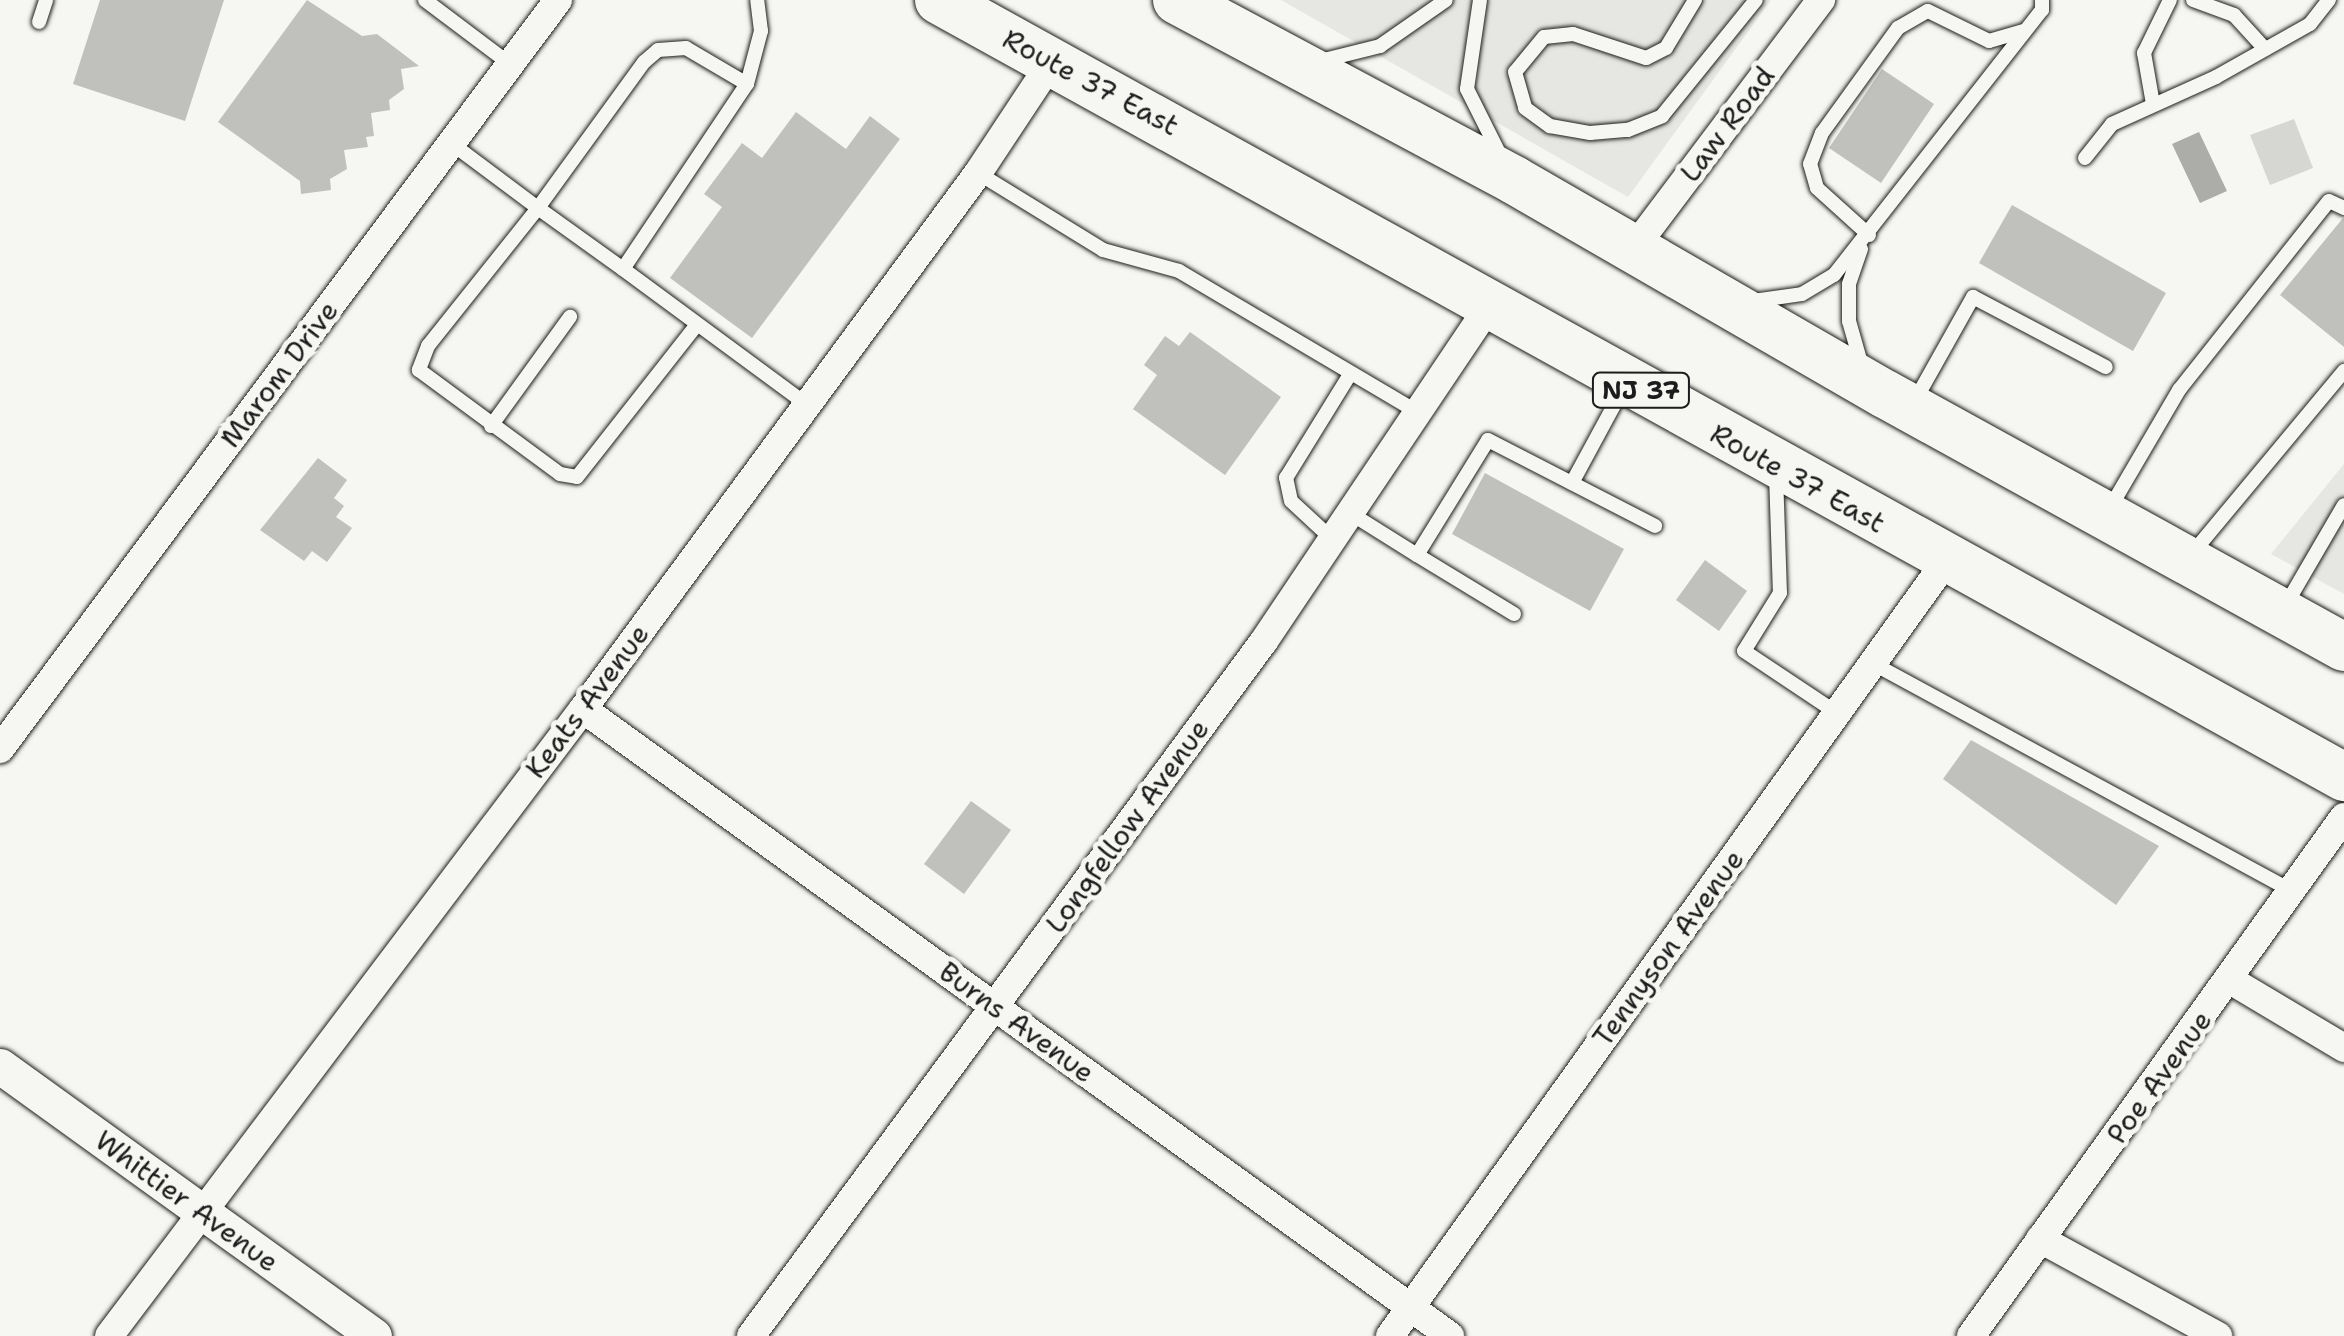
<!DOCTYPE html>
<html>
<head>
<meta charset="utf-8">
<style>
  body { margin:0 }
  #map { position:relative; width:2344px; height:1336px; overflow:hidden; background:#f6f6f2; font-family:"Shantell Sans",sans-serif }
  div>[style] { position:absolute }
  .built>* { inset:0; background:#e6e6e2 }
  .green>* { inset:0; background:#d6d6d2 }
  .water>* { inset:0; background:#acaca9 }
  .building>* { inset:0; background:#c0c0bd }
  .roads { filter:drop-shadow(0 0 2px #1c1c1c) drop-shadow(0 0 2px #1c1c1c) }
  .service>* { height:14px; margin:-7px; padding:0 7px; transform-origin:7px; border-radius:7px; background:#f6f6f2 }
  .minor>* { height:28px; margin:-14px; padding:0 14px; transform-origin:14px; border-radius:14px; background:#f6f6f2 }
  .tertiary>* { height:35px; margin:-17.5px; padding:0 17.5px; transform-origin:17.5px; border-radius:17.5px; background:#f6f6f2 }
  .trunk>* { height:48px; margin:-24px; padding:0 24px; transform-origin:24px; border-radius:24px; background:#f6f6f2 }
  span { translate:-50% -50%; white-space:nowrap; text-align:center; line-height:1.15; -webkit-text-stroke:10px #f6f6f2; paint-order:stroke }
  .shield-label span { padding:2px 8px; background:#f6f6f2; border:2px solid; border-radius:8px; -webkit-text-stroke-width:0 }
  .shield-label { font-size:25px; color:#1c1c1c; font-weight:700 }
  .street-label { font-size:28px; color:#1c1c1c }
</style>
</head>
<body>
<div id="map">
  <div class="built">
    <i style="clip-path:polygon(1281px 0,1771px 0,1628px 197px)"></i>
    <i style="clip-path:polygon(2344px 464px,2344px 594px,2271px 554px)"></i>
  </div>
  <div class="green">
    <i style="clip-path:polygon(2294px 119px,2313px 168px,2270px 185px,2250px 135px)"></i>
  </div>
  <div class="water">
    <i style="clip-path:polygon(2199px 132px,2227px 191px,2200px 203px,2172px 144px)"></i>
  </div>
  <div class="building">
    <i style="clip-path:polygon(100px 0,224px 0,185px 121px,73px 84px)"></i>
    <i style="clip-path:polygon(307px 0,362px 36px,377px 34px,419px 66px,401px 69px,404px 89px,389px 100px,390px 110px,371px 113px,374px 136px,366px 137px,368px 147px,344px 150px,347px 169px,330px 179px,331px 190px,301px 194px,300px 181px,218px 122px)"></i>
    <i style="clip-path:polygon(1882px 69px,1934px 104px,1881px 183px,1829px 148px)"></i>
    <i style="clip-path:polygon(796px 112px,846px 149px,870px 116px,900px 139px,752px 338px,670px 278px,722px 207px,704px 194px,742px 143px,762px 158px)"></i>
    <i style="clip-path:polygon(2012px 205px,2166px 293px,2133px 351px,1979px 263px)"></i>
    <i style="clip-path:polygon(2343px 218px,2344px 219px,2344px 347px,2280px 295px)"></i>
    <i style="clip-path:polygon(1190px 332px,1281px 397px,1225px 475px,1133px 409px,1157px 375px,1144px 365px,1165px 336px,1179px 346px)"></i>
    <i style="clip-path:polygon(318px 458px,347px 480px,334px 498px,344px 506px,336px 517px,352px 528px,327px 562px,312px 551px,304px 561px,260px 530px)"></i>
    <i style="clip-path:polygon(1485px 473px,1624px 549px,1590px 611px,1452px 534px)"></i>
    <i style="clip-path:polygon(1705px 560px,1747px 591px,1719px 631px,1676px 600px)"></i>
    <i style="clip-path:polygon(1971px 740px,2159px 846px,2116px 905px,1943px 779px)"></i>
    <i style="clip-path:polygon(971px 801px,1011px 830px,964px 894px,924px 864px)"></i>
  </div>
  <div class="roads">
    <div class="service">
      <i style="left:425px;top:0;width:106px;rotate:37deg"></i>
      <i style="left:1480px;top:0;width:90px;rotate:98.3deg"></i>
      <i style="left:1467px;top:89px;width:72px;rotate:63.4deg"></i>
      <i style="left:1695px;top:0;width:56px;rotate:121.1deg"></i>
      <i style="left:1666px;top:48px;width:22px;rotate:153deg"></i>
      <i style="left:1646px;top:58px;width:77px;rotate:-161.8deg"></i>
      <i style="left:1573px;top:34px;width:29px;rotate:174deg"></i>
      <i style="left:1544px;top:37px;width:45px;rotate:129.6deg"></i>
      <i style="left:1515px;top:72px;width:37px;rotate:74deg"></i>
      <i style="left:1525px;top:108px;width:31px;rotate:36deg"></i>
      <i style="left:1550px;top:126px;width:41px;rotate:9.9deg"></i>
      <i style="left:1590px;top:133px;width:38px;rotate:-5deg"></i>
      <i style="left:1628px;top:130px;width:37px;rotate:-22deg"></i>
      <i style="left:1662px;top:116px;width:149px;rotate:-51deg"></i>
      <i style="left:2193px;top:0;width:44px;rotate:20.1deg"></i>
      <i style="left:2234px;top:15px;width:46px;rotate:47.6deg"></i>
      <i style="left:39px;top:22px;width:23px;rotate:-72deg"></i>
      <i style="left:1324px;top:60px;width:58px;rotate:-14deg"></i>
      <i style="left:1380px;top:46px;width:80px;rotate:-34.9deg"></i>
      <i style="left:747px;top:84px;width:55px;rotate:-75.2deg"></i>
      <i style="left:761px;top:31px;width:31px;rotate:-97deg"></i>
      <i style="left:2153px;top:104px;width:52px;rotate:-100deg"></i>
      <i style="left:2144px;top:53px;width:59px;rotate:-63.9deg"></i>
      <i style="left:451px;top:143px;width:109px;rotate:36.8deg"></i>
      <i style="left:538px;top:208px;width:105px;rotate:35.7deg"></i>
      <i style="left:623px;top:269px;width:223px;rotate:-56.2deg"></i>
      <i style="left:747px;top:84px;width:71px;rotate:-149.5deg"></i>
      <i style="left:686px;top:48px;width:28px;rotate:176deg"></i>
      <i style="left:658px;top:50px;width:18px;rotate:139deg"></i>
      <i style="left:644px;top:62px;width:180px;rotate:126deg"></i>
      <i style="left:538px;top:208px;width:176px;rotate:128.6deg"></i>
      <i style="left:428px;top:346px;width:26px;rotate:111deg"></i>
      <i style="left:419px;top:370px;width:175px;rotate:36.4deg"></i>
      <i style="left:560px;top:474px;width:17px;rotate:10deg"></i>
      <i style="left:577px;top:477px;width:192px;rotate:-51.8deg"></i>
      <i style="left:2085px;top:158px;width:43px;rotate:-51.5deg"></i>
      <i style="left:2112px;top:124px;width:114px;rotate:-24.3deg"></i>
      <i style="left:2216px;top:77px;width:108px;rotate:-29.4deg"></i>
      <i style="left:2310px;top:24px;width:31px;rotate:-52deg"></i>
      <i style="left:978px;top:173px;width:147px;rotate:31.6deg"></i>
      <i style="left:1103px;top:250px;width:79px;rotate:15.4deg"></i>
      <i style="left:1179px;top:271px;width:281px;rotate:30.6deg"></i>
      <i style="left:1869px;top:235px;width:70px;rotate:-137.9deg"></i>
      <i style="left:1817px;top:188px;width:25px;rotate:-106deg"></i>
      <i style="left:1810px;top:164px;width:33px;rotate:-69deg"></i>
      <i style="left:1822px;top:133px;width:130px;rotate:-54.1deg"></i>
      <i style="left:1898px;top:28px;width:34px;rotate:-30deg"></i>
      <i style="left:1928px;top:11px;width:68px;rotate:26.2deg"></i>
      <i style="left:1989px;top:41px;width:35px;rotate:-16deg"></i>
      <i style="left:1861px;top:249px;width:37px;rotate:109deg"></i>
      <i style="left:1849px;top:284px;width:37px;rotate:90deg"></i>
      <i style="left:1849px;top:321px;width:44px;rotate:74.1deg"></i>
      <i style="left:623px;top:269px;width:226px;rotate:36.4deg"></i>
      <i style="left:1753px;top:301px;width:49px;rotate:-8.1deg"></i>
      <i style="left:1802px;top:294px;width:37px;rotate:-31deg"></i>
      <i style="left:1834px;top:275px;width:337px;rotate:-51.9deg"></i>
      <i style="left:2042px;top:10px;width:10px;rotate:-90deg"></i>
      <i style="left:1913px;top:404px;width:123px;rotate:-60.7deg"></i>
      <i style="left:1973px;top:297px;width:150px;rotate:27.8deg"></i>
      <i style="left:491px;top:426px;width:135px;rotate:-54.1deg"></i>
      <i style="left:1776px;top:474px;width:119px;rotate:88.1deg"></i>
      <i style="left:1780px;top:593px;width:68px;rotate:121.8deg"></i>
      <i style="left:1744px;top:651px;width:112px;rotate:33.7deg"></i>
      <i style="left:1572px;top:483px;width:109px;rotate:-61.6deg"></i>
      <i style="left:2110px;top:508px;width:137px;rotate:-59.7deg"></i>
      <i style="left:2179px;top:390px;width:241px;rotate:-51.6deg"></i>
      <i style="left:2329px;top:201px;width:17px;rotate:25deg"></i>
      <i style="left:1350px;top:513px;width:79px;rotate:32.1deg"></i>
      <i style="left:1331px;top:538px;width:54px;rotate:-137.2deg"></i>
      <i style="left:1291px;top:501px;width:24px;rotate:-102deg"></i>
      <i style="left:1286px;top:478px;width:120px;rotate:-58.3deg"></i>
      <i style="left:2190px;top:556px;width:241px;rotate:-50.2deg"></i>
      <i style="left:2284px;top:608px;width:119px;rotate:-59.8deg"></i>
      <i style="left:1514px;top:614px;width:114px;rotate:-148.7deg"></i>
      <i style="left:1417px;top:555px;width:135px;rotate:-58.3deg"></i>
      <i style="left:1488px;top:440px;width:188px;rotate:27.2deg"></i>
      <i style="left:1872px;top:663px;width:478px;rotate:28.5deg"></i>
    </div>
    <div class="minor">
      <i style="left:1634px;top:248px;width:311px;rotate:-53deg"></i>
      <i style="left:583px;top:709px;width:1070px;rotate:35.87deg"></i>
      <i style="left:0;top:749px;width:934px;rotate:-53.31deg"></i>
      <i style="left:2230px;top:980px;width:133px;rotate:30.8deg"></i>
      <i style="left:2040px;top:1239px;width:203px;rotate:28.6deg"></i>
      <i style="left:109px;top:1336px;width:786px;rotate:-52.91deg"></i>
      <i style="left:583px;top:709px;width:666px;rotate:-53.61deg"></i>
      <i style="left:978px;top:173px;width:138px;rotate:-56.5deg"></i>
      <i style="left:751px;top:1336px;width:864px;rotate:-53.57deg"></i>
      <i style="left:1264px;top:641px;width:404px;rotate:-56.1deg"></i>
      <i style="left:1390px;top:1336px;width:954px;rotate:-54.34deg"></i>
      <i style="left:1971px;top:1336px;width:639px;rotate:-54.3deg"></i>
    </div>
    <div class="tertiary">
      <i style="left:0;top:1066px;width:461px;rotate:35.8deg"></i>
    </div>
    <div class="trunk">
      <i style="left:939px;top:0;width:1606px;rotate:28.94deg"></i>
      <i style="left:1177px;top:0;width:382px;rotate:28.1deg"></i>
      <i style="left:1514px;top:180px;width:428px;rotate:30deg"></i>
      <i style="left:1885px;top:394px;width:524px;rotate:28.86deg"></i>
    </div>
  </div>
  <div class="shield-label">
    <span style="left:1641px;top:390px">NJ 37</span>
  </div>
  <div class="street-label">
    <span style="left:1091px;top:82px;rotate:28deg">Route 37 East</span>
    <span style="left:1727px;top:124px;rotate:-53deg">Law Road</span>
    <span style="left:279px;top:374px;rotate:-53deg">Marom Drive</span>
    <span style="left:1798px;top:478px;rotate:29deg">Route 37 East</span>
    <span style="left:587px;top:701px;rotate:-53deg">Keats Avenue</span>
    <span style="left:1127px;top:826px;rotate:-54deg">Longfellow Avenue</span>
    <span style="left:1668px;top:948px;rotate:-54deg">Tennyson Avenue</span>
    <span style="left:1017px;top:1022px;rotate:36deg">Burns Avenue</span>
    <span style="left:2159px;top:1077px;rotate:-54deg">Poe Avenue</span>
    <span style="left:187px;top:1201px;rotate:36deg">Whittier Avenue</span>
  </div>
</div>
</body>
</html>
